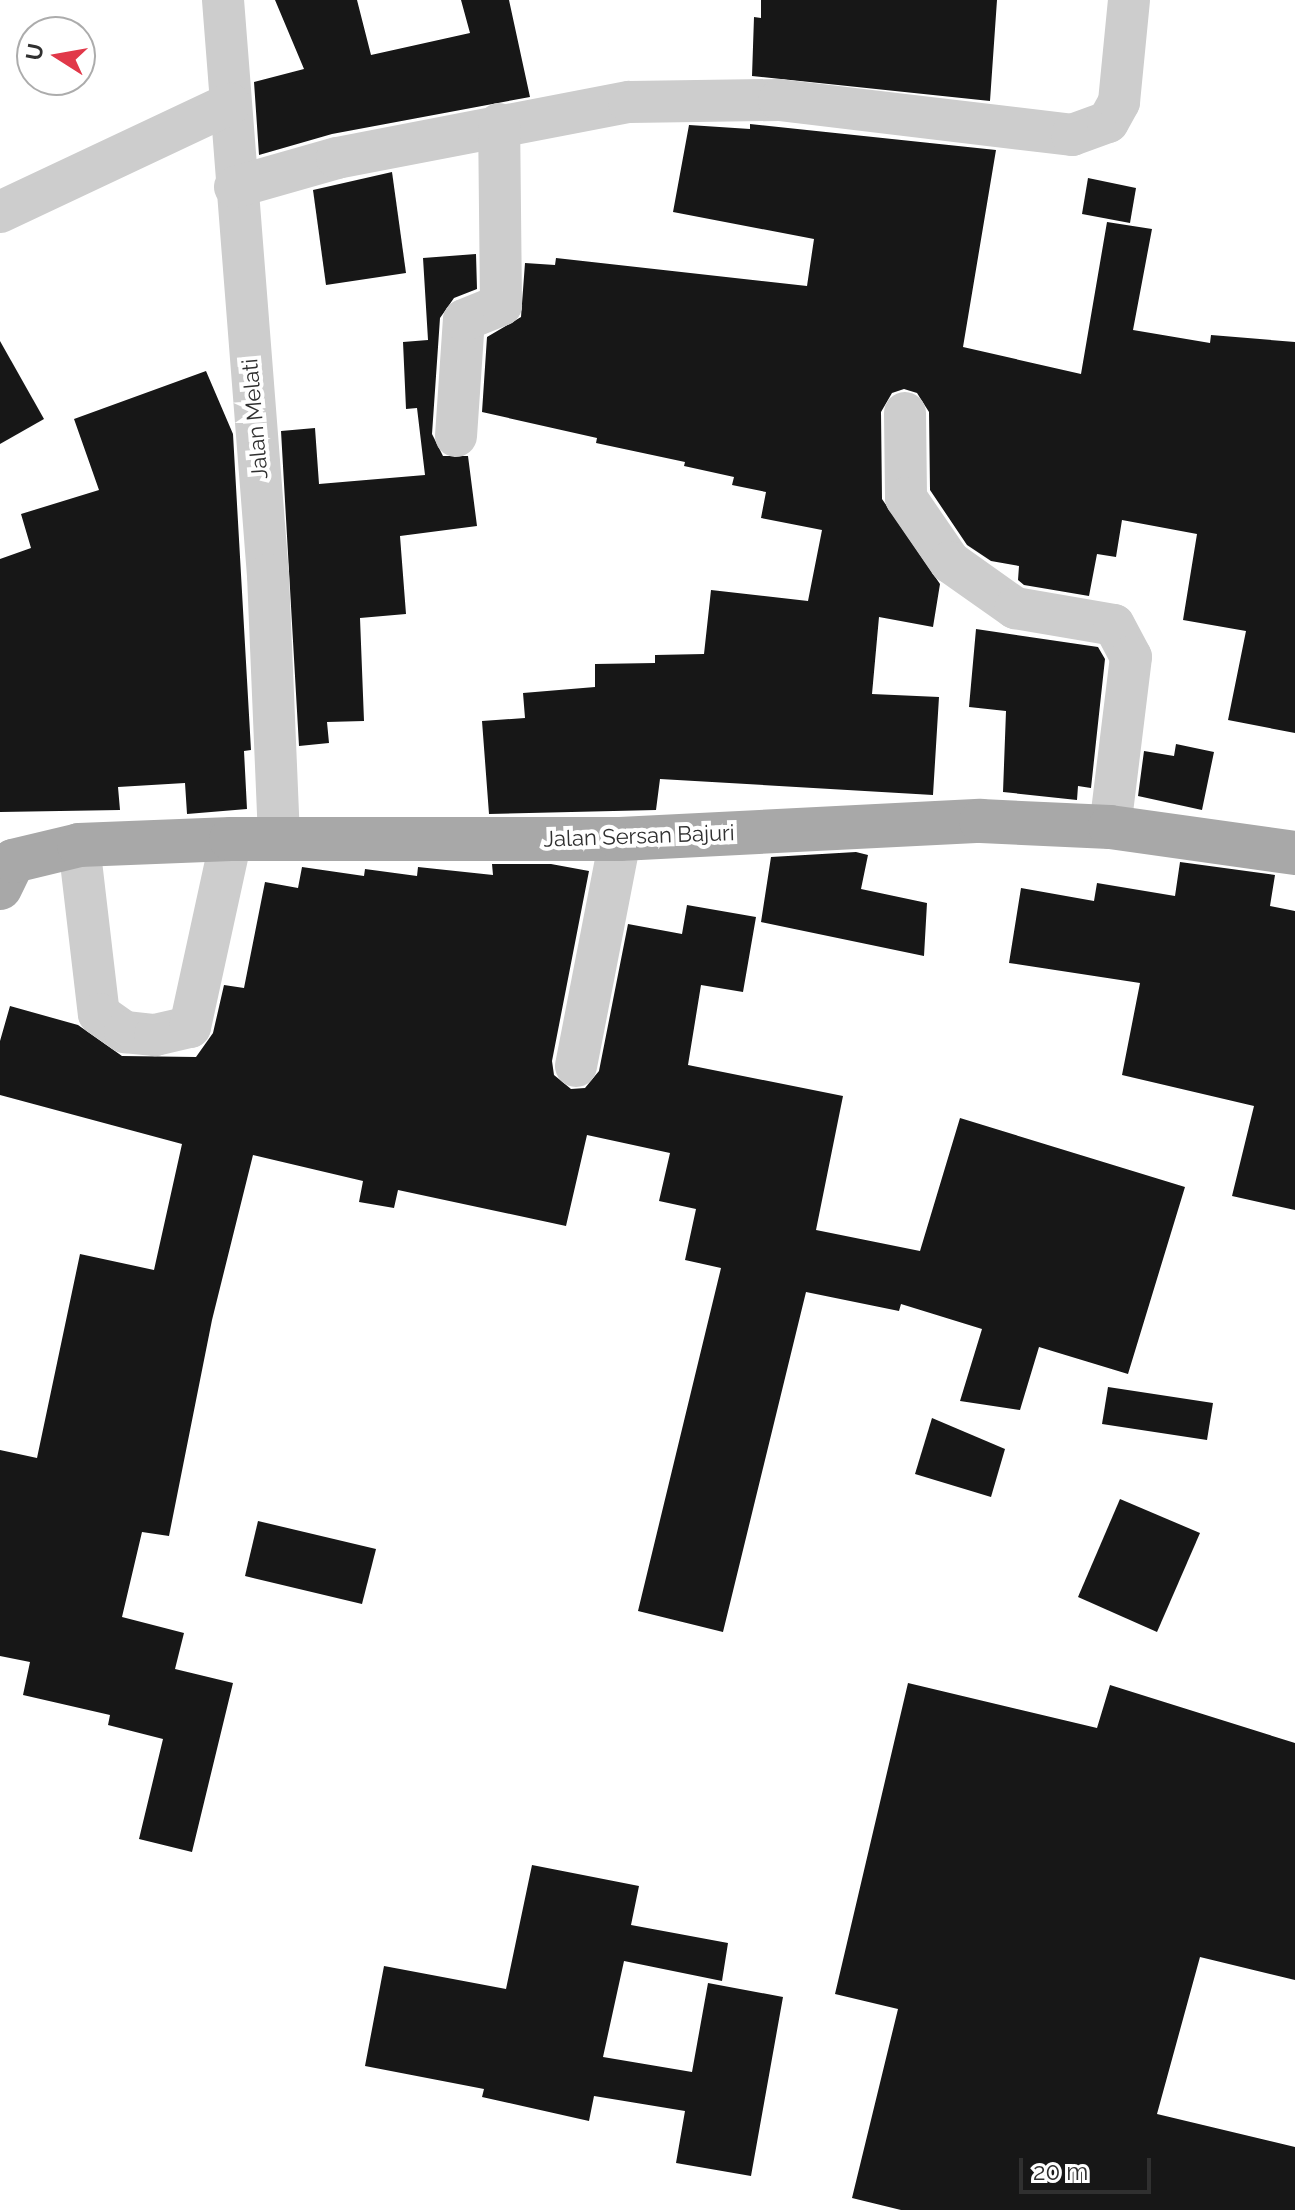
<!DOCTYPE html>
<html>
<head>
<meta charset="utf-8">
<style>
  body { margin:0 }
  #map { position:relative; width:1295px; height:2210px; overflow:hidden; background:#fff; font-family:Raleway,sans-serif }
  div>[style] { position:absolute }
  .building>* { inset:0; background:#171717 }
  .minor>* { height:42px; margin:-21px; padding:0 21px; transform-origin:21px; border-radius:21px; background:#cdcdcd }
  .major>* { height:44px; margin:-22px; padding:0 22px; transform-origin:22px; border-radius:22px; background:#a8a8a8 }
  span { translate:-50% -50%; white-space:nowrap; text-align:center; line-height:1.15; -webkit-text-stroke:8px #fff; paint-order:stroke }
  .street-label { font-size:22px; color:#303030 }
  .north { position:absolute; left:16px; top:16px; width:80px; height:80px; box-sizing:border-box; background:#fff; border:2px solid #acacac; border-radius:50%; rotate:281deg; font-size:22px; font-weight:700; line-height:32px; text-align:center; color:#303030 }
  .north::after { content:''; display:block; margin:auto; width:28px; height:36px; background:#e13849; clip-path:polygon(50% 0,100% 100%,50% 72%,0 100%) }
  .scale { position:absolute; left:1019px; top:2158px; width:132px; height:36px; box-sizing:border-box; border:4px solid #303030; border-top:0; padding-left:10px; font-size:24px; line-height:28px; white-space:nowrap; color:#303030; -webkit-text-stroke:6px #fff; paint-order:stroke }
</style>
</head>
<body>
<div id="map">
  <div class="building">
    <i style="clip-path:polygon(275px 0,357px 0,371px 55px,470px 33px,461px 0,509px 0,530px 97px,332px 134px,259px 155px,254px 82px,304px 69px)"></i>
    <i style="clip-path:polygon(761px 0,997px 0,990px 101px,752px 76px,754px 17px,761px 18px)"></i>
    <i style="clip-path:polygon(750px 124px,996px 150px,963px 347px,1081px 374px,1107px 222px,1152px 229px,1133px 330px,1210px 343px,1211px 335px,1295px 342px,1295px 733px,1228px 720px,1246px 631px,1183px 620px,1197px 534px,1122px 520px,1116px 557px,1097px 554px,1089px 596px,1024px 585px,1018px 580px,1019px 566px,991px 561px,967px 545px,930px 490px,929px 412px,917px 393px,904px 389px,892px 393px,881px 412px,882px 499px,940px 584px,933px 627px,879px 617px,872px 694px,939px 697px,933px 795px,660px 779px,656px 810px,489px 814px,482px 721px,525px 718px,523px 693px,595px 687px,595px 664px,655px 663px,655px 655px,704px 654px,711px 590px,808px 601px,822px 530px,761px 518px,766px 492px,732px 485px,734px 477px,684px 466px,685px 462px,596px 443px,597px 438px,482px 412px,487px 337px,521px 317px,525px 263px,555px 265px,556px 258px,807px 286px,814px 239px,673px 212px,689px 125px,750px 129px)"></i>
    <i style="clip-path:polygon(392px 172px,406px 273px,326px 285px,313px 190px)"></i>
    <i style="clip-path:polygon(1088px 178px,1136px 188px,1130px 223px,1082px 214px)"></i>
    <i style="clip-path:polygon(476px 254px,477px 289px,454px 298px,440px 318px,432px 434px,443px 456px,468px 456px,477px 526px,400px 536px,406px 614px,360px 618px,364px 721px,327px 722px,329px 743px,299px 746px,281px 431px,315px 428px,319px 484px,425px 475px,417px 408px,406px 409px,403px 342px,428px 340px,423px 258px)"></i>
    <i style="clip-path:polygon(0 341px,44px 419px,0 444px)"></i>
    <i style="clip-path:polygon(206px 371px,233px 434px,251px 750px,244px 751px,247px 809px,187px 814px,185px 783px,118px 787px,120px 810px,0 812px,0 559px,31px 548px,21px 514px,99px 490px,74px 419px)"></i>
    <i style="clip-path:polygon(976px 629px,1098px 647px,1105px 659px,1091px 788px,1078px 786px,1077px 800px,1003px 792px,1006px 711px,969px 707px)"></i>
    <i style="clip-path:polygon(1176px 744px,1214px 752px,1202px 810px,1138px 796px,1144px 751px,1174px 756px)"></i>
    <i style="clip-path:polygon(856px 852px,868px 855px,861px 889px,927px 903px,924px 956px,761px 922px,771px 857px)"></i>
    <i style="clip-path:polygon(1180px 862px,1275px 875px,1270px 906px,1295px 911px,1295px 1210px,1232px 1196px,1254px 1106px,1122px 1075px,1140px 983px,1009px 963px,1021px 888px,1094px 901px,1097px 883px,1175px 896px)"></i>
    <i style="clip-path:polygon(492px 864px,551px 864px,589px 871px,552px 1061px,554px 1075px,571px 1089px,585px 1088px,599px 1071px,628px 924px,682px 934px,687px 905px,756px 917px,743px 992px,701px 985px,688px 1065px,843px 1096px,816px 1230px,920px 1251px,960px 1118px,1185px 1187px,1128px 1374px,1039px 1347px,1020px 1410px,960px 1401px,982px 1329px,901px 1304px,899px 1311px,806px 1292px,723px 1632px,638px 1611px,721px 1268px,685px 1260px,696px 1209px,659px 1201px,670px 1153px,587px 1135px,566px 1226px,398px 1190px,394px 1208px,359px 1202px,363px 1181px,253px 1155px,212px 1320px,169px 1536px,142px 1532px,122px 1617px,184px 1633px,175px 1669px,233px 1683px,192px 1852px,139px 1839px,163px 1739px,108px 1725px,110px 1715px,23px 1695px,30px 1662px,0 1656px,0 1450px,37px 1458px,80px 1254px,154px 1270px,182px 1144px,0 1095px,0 1041px,10px 1006px,78px 1025px,122px 1056px,196px 1057px,213px 1033px,224px 985px,244px 988px,265px 882px,298px 888px,302px 867px,364px 876px,365px 869px,417px 876px,418px 867px,493px 875px)"></i>
    <i style="clip-path:polygon(1108px 1387px,1213px 1403px,1207px 1440px,1102px 1424px)"></i>
    <i style="clip-path:polygon(932px 1418px,1005px 1449px,991px 1497px,915px 1474px)"></i>
    <i style="clip-path:polygon(1120px 1499px,1200px 1533px,1157px 1632px,1078px 1597px)"></i>
    <i style="clip-path:polygon(258px 1521px,376px 1549px,362px 1604px,245px 1576px)"></i>
    <i style="clip-path:polygon(908px 1683px,1097px 1728px,1110px 1685px,1295px 1743px,1295px 1980px,1200px 1957px,1157px 2114px,1295px 2147px,1295px 2210px,901px 2210px,852px 2198px,898px 2009px,835px 1994px)"></i>
    <i style="clip-path:polygon(532px 1865px,639px 1886px,631px 1925px,728px 1943px,722px 1981px,624px 1961px,603px 2057px,692px 2072px,708px 1983px,783px 1997px,751px 2176px,676px 2163px,685px 2111px,594px 2096px,589px 2121px,482px 2097px,484px 2089px,365px 2066px,384px 1966px,506px 1989px)"></i>
  </div>
  <div class="minor">
    <i style="left:223px;top:0;width:577px;rotate:85.53deg"></i>
    <i style="left:268px;top:575px;width:264px;rotate:87.6deg"></i>
    <i style="left:235px;top:187px;width:106px;rotate:-15.9deg"></i>
    <i style="left:337px;top:158px;width:297px;rotate:-10.9deg"></i>
    <i style="left:629px;top:102px;width:150px;rotate:-0.8deg"></i>
    <i style="left:779px;top:100px;width:295px;rotate:6.8deg"></i>
    <i style="left:1072px;top:135px;width:38px;rotate:-20deg"></i>
    <i style="left:1108px;top:122px;width:23px;rotate:-61deg"></i>
    <i style="left:1119px;top:102px;width:102px;rotate:-84.4deg"></i>
    <i style="left:0;top:212px;width:254px;rotate:-25.2deg"></i>
    <i style="left:905px;top:413px;width:85px;rotate:89.3deg"></i>
    <i style="left:906px;top:498px;width:78px;rotate:55.5deg"></i>
    <i style="left:950px;top:562px;width:80px;rotate:35.3deg"></i>
    <i style="left:1015px;top:608px;width:100px;rotate:9.7deg"></i>
    <i style="left:1114px;top:625px;width:36px;rotate:62deg"></i>
    <i style="left:1131px;top:657px;width:171px;rotate:97deg"></i>
    <i style="left:456px;top:436px;width:116px;rotate:-86.1deg"></i>
    <i style="left:464px;top:320px;width:40px;rotate:-22deg"></i>
    <i style="left:501px;top:305px;width:181px;rotate:-90.6deg"></i>
    <i style="left:79px;top:845px;width:170px;rotate:83.3deg"></i>
    <i style="left:99px;top:1014px;width:32px;rotate:35deg"></i>
    <i style="left:125px;top:1032px;width:30px;rotate:6deg"></i>
    <i style="left:155px;top:1035px;width:36px;rotate:-13deg"></i>
    <i style="left:190px;top:1027px;width:192px;rotate:-77.7deg"></i>
    <i style="left:576px;top:1066px;width:231px;rotate:-79deg"></i>
  </div>
  <div class="major">
    <i style="left:0;top:888px;width:30px;rotate:-64deg"></i>
    <i style="left:13px;top:861px;width:68px;rotate:-13.6deg"></i>
    <i style="left:79px;top:845px;width:152px;rotate:-2.3deg"></i>
    <i style="left:231px;top:839px;width:389px"></i>
    <i style="left:620px;top:839px;width:361px;rotate:-2.9deg"></i>
    <i style="left:981px;top:821px;width:129px;rotate:2.7deg"></i>
    <i style="left:1110px;top:827px;width:187px;rotate:8deg"></i>
  </div>
  <div class="street-label">
    <span style="left:255px;top:419px;rotate:-95deg">Jalan Melati</span>
    <span style="left:639px;top:836px;rotate:-2deg">Jalan Sersan Bajuri</span>
  </div>
  <div class="north">U</div>
  <div class="scale">20 m</div>
</div>
</body>
</html>
